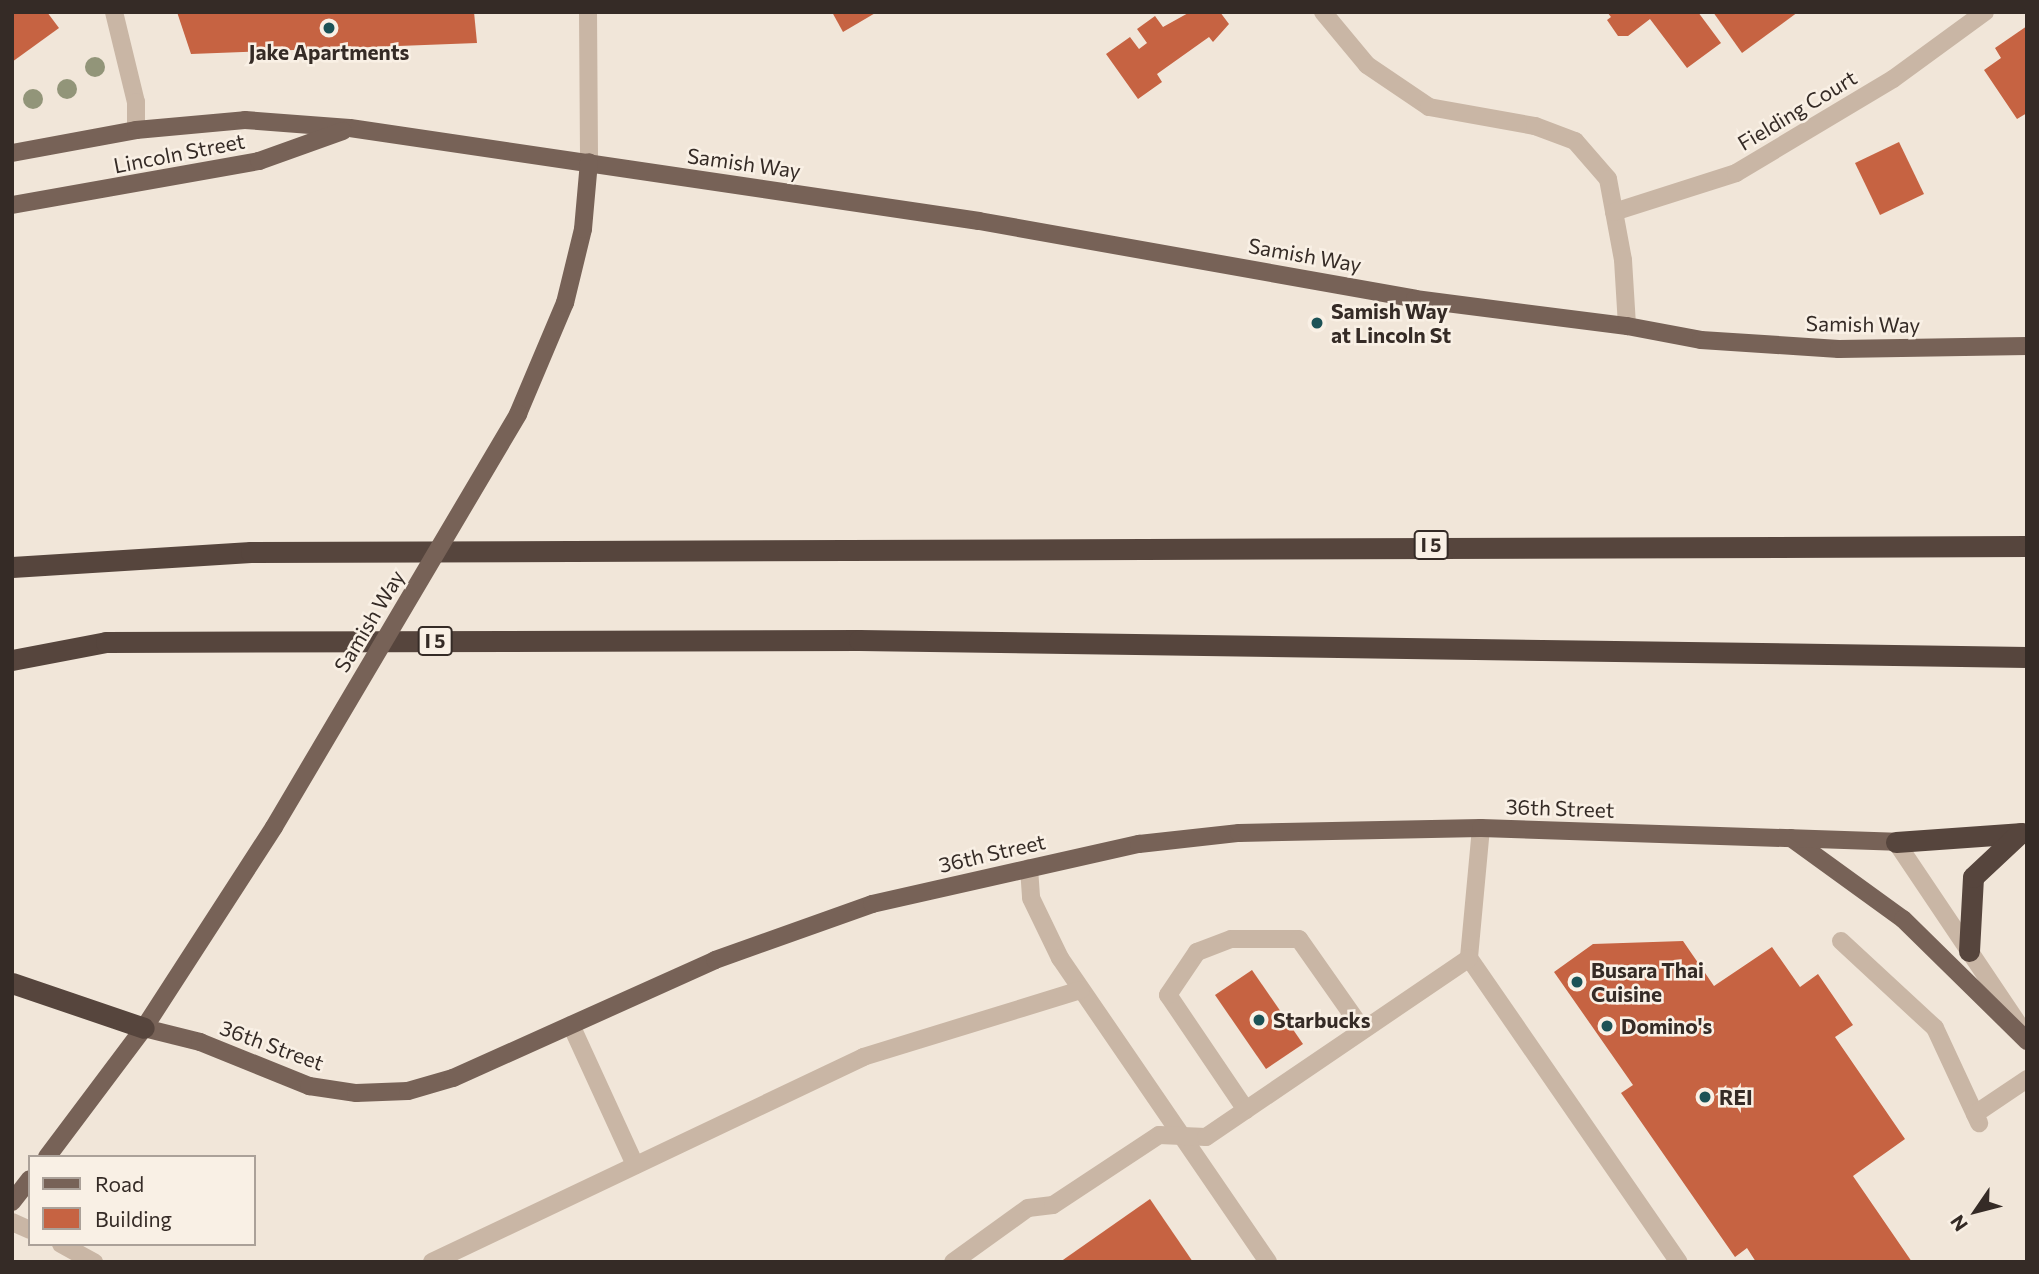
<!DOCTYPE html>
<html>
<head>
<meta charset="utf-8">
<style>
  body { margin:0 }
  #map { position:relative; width:2039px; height:1274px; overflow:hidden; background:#f1e6d9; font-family:Commissioner,sans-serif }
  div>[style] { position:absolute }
  .building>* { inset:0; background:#c66342 }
  .minor>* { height:18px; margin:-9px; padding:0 9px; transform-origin:9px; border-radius:9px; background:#c9b6a5 }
  .major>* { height:18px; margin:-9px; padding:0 9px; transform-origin:9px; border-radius:9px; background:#776257 }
  .highway>* { height:21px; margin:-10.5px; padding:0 10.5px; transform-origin:10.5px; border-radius:10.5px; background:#56453d }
  .major-bridge>* { height:18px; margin:-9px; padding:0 9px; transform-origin:9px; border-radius:9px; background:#776257 }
  .trees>* { width:20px; height:20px; margin:-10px; border-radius:50%; background:#929579 }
  .dots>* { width:19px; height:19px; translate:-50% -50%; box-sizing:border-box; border:4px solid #f9f0e5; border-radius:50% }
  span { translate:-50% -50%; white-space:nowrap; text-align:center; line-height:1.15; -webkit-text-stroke:5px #f9f0e5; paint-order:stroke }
  .shield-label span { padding:2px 5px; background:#f9f0e5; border:2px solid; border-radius:5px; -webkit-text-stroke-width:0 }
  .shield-label { font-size:19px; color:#352b26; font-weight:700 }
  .poi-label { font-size:21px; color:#352b26; font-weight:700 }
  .left { translate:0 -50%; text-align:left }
  .street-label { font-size:21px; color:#352b26 }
  .frame { position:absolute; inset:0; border:14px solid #352b26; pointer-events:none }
  .legend { position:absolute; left:28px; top:1155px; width:228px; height:91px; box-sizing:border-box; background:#f9f0e5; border:2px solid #aba199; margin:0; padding:9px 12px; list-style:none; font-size:21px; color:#352b26 }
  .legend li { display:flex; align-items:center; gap:14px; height:35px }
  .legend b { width:35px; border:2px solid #aba199 }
  .north { position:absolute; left:1941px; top:1176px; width:70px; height:70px; -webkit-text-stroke:5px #f9f0e5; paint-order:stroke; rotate:235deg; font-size:19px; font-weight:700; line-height:28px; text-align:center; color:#352b26 }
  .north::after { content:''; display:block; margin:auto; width:24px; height:32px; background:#352b26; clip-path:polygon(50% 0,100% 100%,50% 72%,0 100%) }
</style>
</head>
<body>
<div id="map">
  <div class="building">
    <i style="clip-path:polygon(12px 12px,47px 12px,59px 28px,12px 62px)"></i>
    <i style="clip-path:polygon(177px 12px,474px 12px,477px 43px,191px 54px)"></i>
    <i style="clip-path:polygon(832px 12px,877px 12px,843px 32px)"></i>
    <i style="clip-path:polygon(1190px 12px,1220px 12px,1229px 24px,1213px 42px,1209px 37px,1157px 74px,1162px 82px,1138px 99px,1106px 54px,1130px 37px,1139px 49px,1147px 43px,1137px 29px,1155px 16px,1163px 27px)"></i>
    <i style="clip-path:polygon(1607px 12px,1698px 12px,1721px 43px,1687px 68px,1650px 19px,1628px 36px,1618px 36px,1607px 20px,1611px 17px)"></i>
    <i style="clip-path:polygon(1713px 12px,1798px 12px,1742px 53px)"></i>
    <i style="clip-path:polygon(2027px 26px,2027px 113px,2017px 119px,1984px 70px,2001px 58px,1995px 48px)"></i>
    <i style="clip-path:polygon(1899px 142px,1924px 194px,1880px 215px,1855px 163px)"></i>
    <i style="clip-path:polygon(1683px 941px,1714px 986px,1772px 947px,1800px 987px,1818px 974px,1853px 1025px,1835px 1037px,1905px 1139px,1853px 1176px,1912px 1262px,1756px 1262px,1747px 1248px,1735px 1257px,1621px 1093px,1633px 1085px,1554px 972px,1593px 944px)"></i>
    <i style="clip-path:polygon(1252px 970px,1303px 1044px,1266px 1069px,1215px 995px)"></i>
    <i style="clip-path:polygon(1150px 1199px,1193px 1262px,1060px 1262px)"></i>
  </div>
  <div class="minor">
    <i style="left:114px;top:12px;width:93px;rotate:76.3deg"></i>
    <i style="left:136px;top:102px;width:28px;rotate:90deg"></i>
    <i style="left:588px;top:12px;width:150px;rotate:89.6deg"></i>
    <i style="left:1323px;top:12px;width:69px;rotate:50.3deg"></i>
    <i style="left:1367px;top:65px;width:75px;rotate:34.1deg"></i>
    <i style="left:1429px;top:107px;width:108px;rotate:10.2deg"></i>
    <i style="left:1535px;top:126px;width:43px;rotate:20.6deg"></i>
    <i style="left:1575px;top:141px;width:50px;rotate:49deg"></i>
    <i style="left:1608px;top:179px;width:82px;rotate:79.5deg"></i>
    <i style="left:1623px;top:260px;width:66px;rotate:86.5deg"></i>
    <i style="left:1614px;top:212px;width:128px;rotate:-17.7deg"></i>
    <i style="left:1736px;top:173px;width:183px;rotate:-30.9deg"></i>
    <i style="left:1893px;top:79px;width:114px;rotate:-36.1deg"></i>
    <i style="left:1481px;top:828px;width:131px;rotate:95.3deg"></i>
    <i style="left:1469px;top:958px;width:369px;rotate:55.4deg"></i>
    <i style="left:1896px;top:842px;width:228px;rotate:56.1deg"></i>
    <i style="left:1029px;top:868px;width:30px;rotate:86deg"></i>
    <i style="left:1031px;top:898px;width:67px;rotate:64.2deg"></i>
    <i style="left:1060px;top:958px;width:368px;rotate:55.6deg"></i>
    <i style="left:1841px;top:941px;width:128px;rotate:42.8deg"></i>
    <i style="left:1935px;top:1028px;width:105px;rotate:65.1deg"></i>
    <i style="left:571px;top:1025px;width:154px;rotate:65.4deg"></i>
    <i style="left:1246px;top:1110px;width:139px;rotate:-124.1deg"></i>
    <i style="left:1168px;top:995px;width:52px;rotate:-56deg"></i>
    <i style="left:1197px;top:952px;width:36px;rotate:-21deg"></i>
    <i style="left:1231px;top:939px;width:68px"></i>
    <i style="left:1299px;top:939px;width:111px;rotate:54.9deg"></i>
    <i style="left:1975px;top:1114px;width:63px;rotate:-33.9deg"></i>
    <i style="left:12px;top:1222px;width:20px;rotate:24deg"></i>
    <i style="left:61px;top:1244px;width:38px;rotate:29deg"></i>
    <i style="left:432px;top:1262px;width:477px;rotate:-25.4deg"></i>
    <i style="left:863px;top:1057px;width:228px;rotate:-17.1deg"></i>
    <i style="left:953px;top:1262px;width:92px;rotate:-35.8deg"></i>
    <i style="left:1028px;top:1208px;width:25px;rotate:-7deg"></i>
    <i style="left:1053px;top:1205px;width:127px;rotate:-33.4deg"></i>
    <i style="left:1159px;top:1135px;width:47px;rotate:2.4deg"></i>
    <i style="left:1206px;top:1137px;width:318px;rotate:-34.2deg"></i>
  </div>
  <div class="major">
    <i style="left:12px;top:153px;width:126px;rotate:-10.5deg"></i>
    <i style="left:136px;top:130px;width:109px;rotate:-5.2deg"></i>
    <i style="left:245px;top:120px;width:105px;rotate:4.4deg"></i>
    <i style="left:350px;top:128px;width:636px;rotate:8.41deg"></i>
    <i style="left:979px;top:221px;width:443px;rotate:10.1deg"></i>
    <i style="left:1415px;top:299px;width:214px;rotate:7.3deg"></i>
    <i style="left:1627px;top:326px;width:75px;rotate:10.7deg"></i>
    <i style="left:1701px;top:340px;width:138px;rotate:3.7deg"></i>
    <i style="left:1839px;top:349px;width:188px;rotate:-0.9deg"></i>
    <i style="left:12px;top:205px;width:251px;rotate:-10.1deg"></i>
    <i style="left:259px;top:161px;width:89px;rotate:-19.7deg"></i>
    <i style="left:518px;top:414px;width:121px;rotate:-67.1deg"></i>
    <i style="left:565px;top:303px;width:76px;rotate:-76.3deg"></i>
    <i style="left:583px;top:229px;width:67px;rotate:-84.9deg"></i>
    <i style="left:1791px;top:838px;width:138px;rotate:35.9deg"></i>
    <i style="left:1903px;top:919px;width:174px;rotate:44.5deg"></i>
    <i style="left:144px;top:1028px;width:58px;rotate:14deg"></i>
    <i style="left:200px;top:1042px;width:118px;rotate:22deg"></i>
    <i style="left:309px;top:1086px;width:48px;rotate:8.5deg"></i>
    <i style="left:356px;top:1093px;width:52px;rotate:-2.2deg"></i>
    <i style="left:408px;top:1091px;width:47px;rotate:-16.1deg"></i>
    <i style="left:453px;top:1078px;width:287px;rotate:-24.2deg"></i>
    <i style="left:715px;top:960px;width:167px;rotate:-19.6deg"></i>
    <i style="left:872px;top:904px;width:274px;rotate:-12.7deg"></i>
    <i style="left:1139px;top:844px;width:101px;rotate:-6.3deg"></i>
    <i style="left:1239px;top:833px;width:242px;rotate:-1.2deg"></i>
    <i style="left:1481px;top:828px;width:415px;rotate:1.9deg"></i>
    <i style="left:47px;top:1157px;width:161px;rotate:-53.1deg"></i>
    <i style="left:144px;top:1028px;width:239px;rotate:-57.1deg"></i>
    <i style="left:12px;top:1202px;width:29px;rotate:-52deg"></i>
  </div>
  <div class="highway">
    <i style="left:12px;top:567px;width:239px;rotate:-3.6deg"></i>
    <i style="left:251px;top:552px;width:1776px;rotate:-0.19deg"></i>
    <i style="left:12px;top:660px;width:96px;rotate:-10.8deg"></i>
    <i style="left:106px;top:642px;width:753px;rotate:-0.15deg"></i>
    <i style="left:859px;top:640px;width:1168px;rotate:0.83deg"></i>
    <i style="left:1896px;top:842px;width:127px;rotate:-4.1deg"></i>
    <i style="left:1969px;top:951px;width:74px;rotate:-86.9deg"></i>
    <i style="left:1973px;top:877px;width:64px;rotate:-43.1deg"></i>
    <i style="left:12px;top:983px;width:139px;rotate:18.8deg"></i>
  </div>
  <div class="major-bridge">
    <i style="left:274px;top:827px;width:480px;rotate:-59.4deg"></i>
  </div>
  <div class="trees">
    <i style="left:95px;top:67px"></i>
    <i style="left:67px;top:89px"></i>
    <i style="left:33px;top:99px"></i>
  </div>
  <div class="dots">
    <i style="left:329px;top:28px;background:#1c5256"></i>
    <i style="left:1317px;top:323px;background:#1c5256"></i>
    <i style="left:1577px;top:982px;background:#1c5256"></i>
    <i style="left:1259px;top:1020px;background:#1c5256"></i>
    <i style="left:1607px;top:1026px;background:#1c5256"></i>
    <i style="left:1705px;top:1097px;background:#1c5256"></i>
  </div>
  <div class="shield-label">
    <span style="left:1431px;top:545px">I 5</span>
    <span style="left:435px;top:641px">I 5</span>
  </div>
  <div class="poi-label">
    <span style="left:329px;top:52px">Jake Apartments</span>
    <span class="left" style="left:1331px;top:323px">Samish Way<br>at Lincoln St</span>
    <span class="left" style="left:1591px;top:982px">Busara Thai<br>Cuisine</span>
    <span class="left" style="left:1273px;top:1020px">Starbucks</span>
    <span class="left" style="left:1621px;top:1026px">Domino's</span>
    <span class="left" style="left:1719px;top:1097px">REI</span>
  </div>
  <div class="street-label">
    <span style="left:1797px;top:110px;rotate:-31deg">Fielding Court</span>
    <span style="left:179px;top:153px;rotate:-11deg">Lincoln Street</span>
    <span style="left:744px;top:163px;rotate:8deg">Samish Way</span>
    <span style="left:1305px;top:255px;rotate:10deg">Samish Way</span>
    <span style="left:1863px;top:324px;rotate:1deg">Samish Way</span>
    <span style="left:369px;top:621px;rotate:-59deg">Samish Way</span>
    <span style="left:1560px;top:808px;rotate:2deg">36th Street</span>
    <span style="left:992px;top:853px;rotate:-13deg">36th Street</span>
    <span style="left:272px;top:1045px;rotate:20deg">36th Street</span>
  </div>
  <div class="frame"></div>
  <ul class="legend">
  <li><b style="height:9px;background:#776257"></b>Road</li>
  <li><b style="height:19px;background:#c66342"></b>Building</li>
  </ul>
  <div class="north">N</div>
</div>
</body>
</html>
